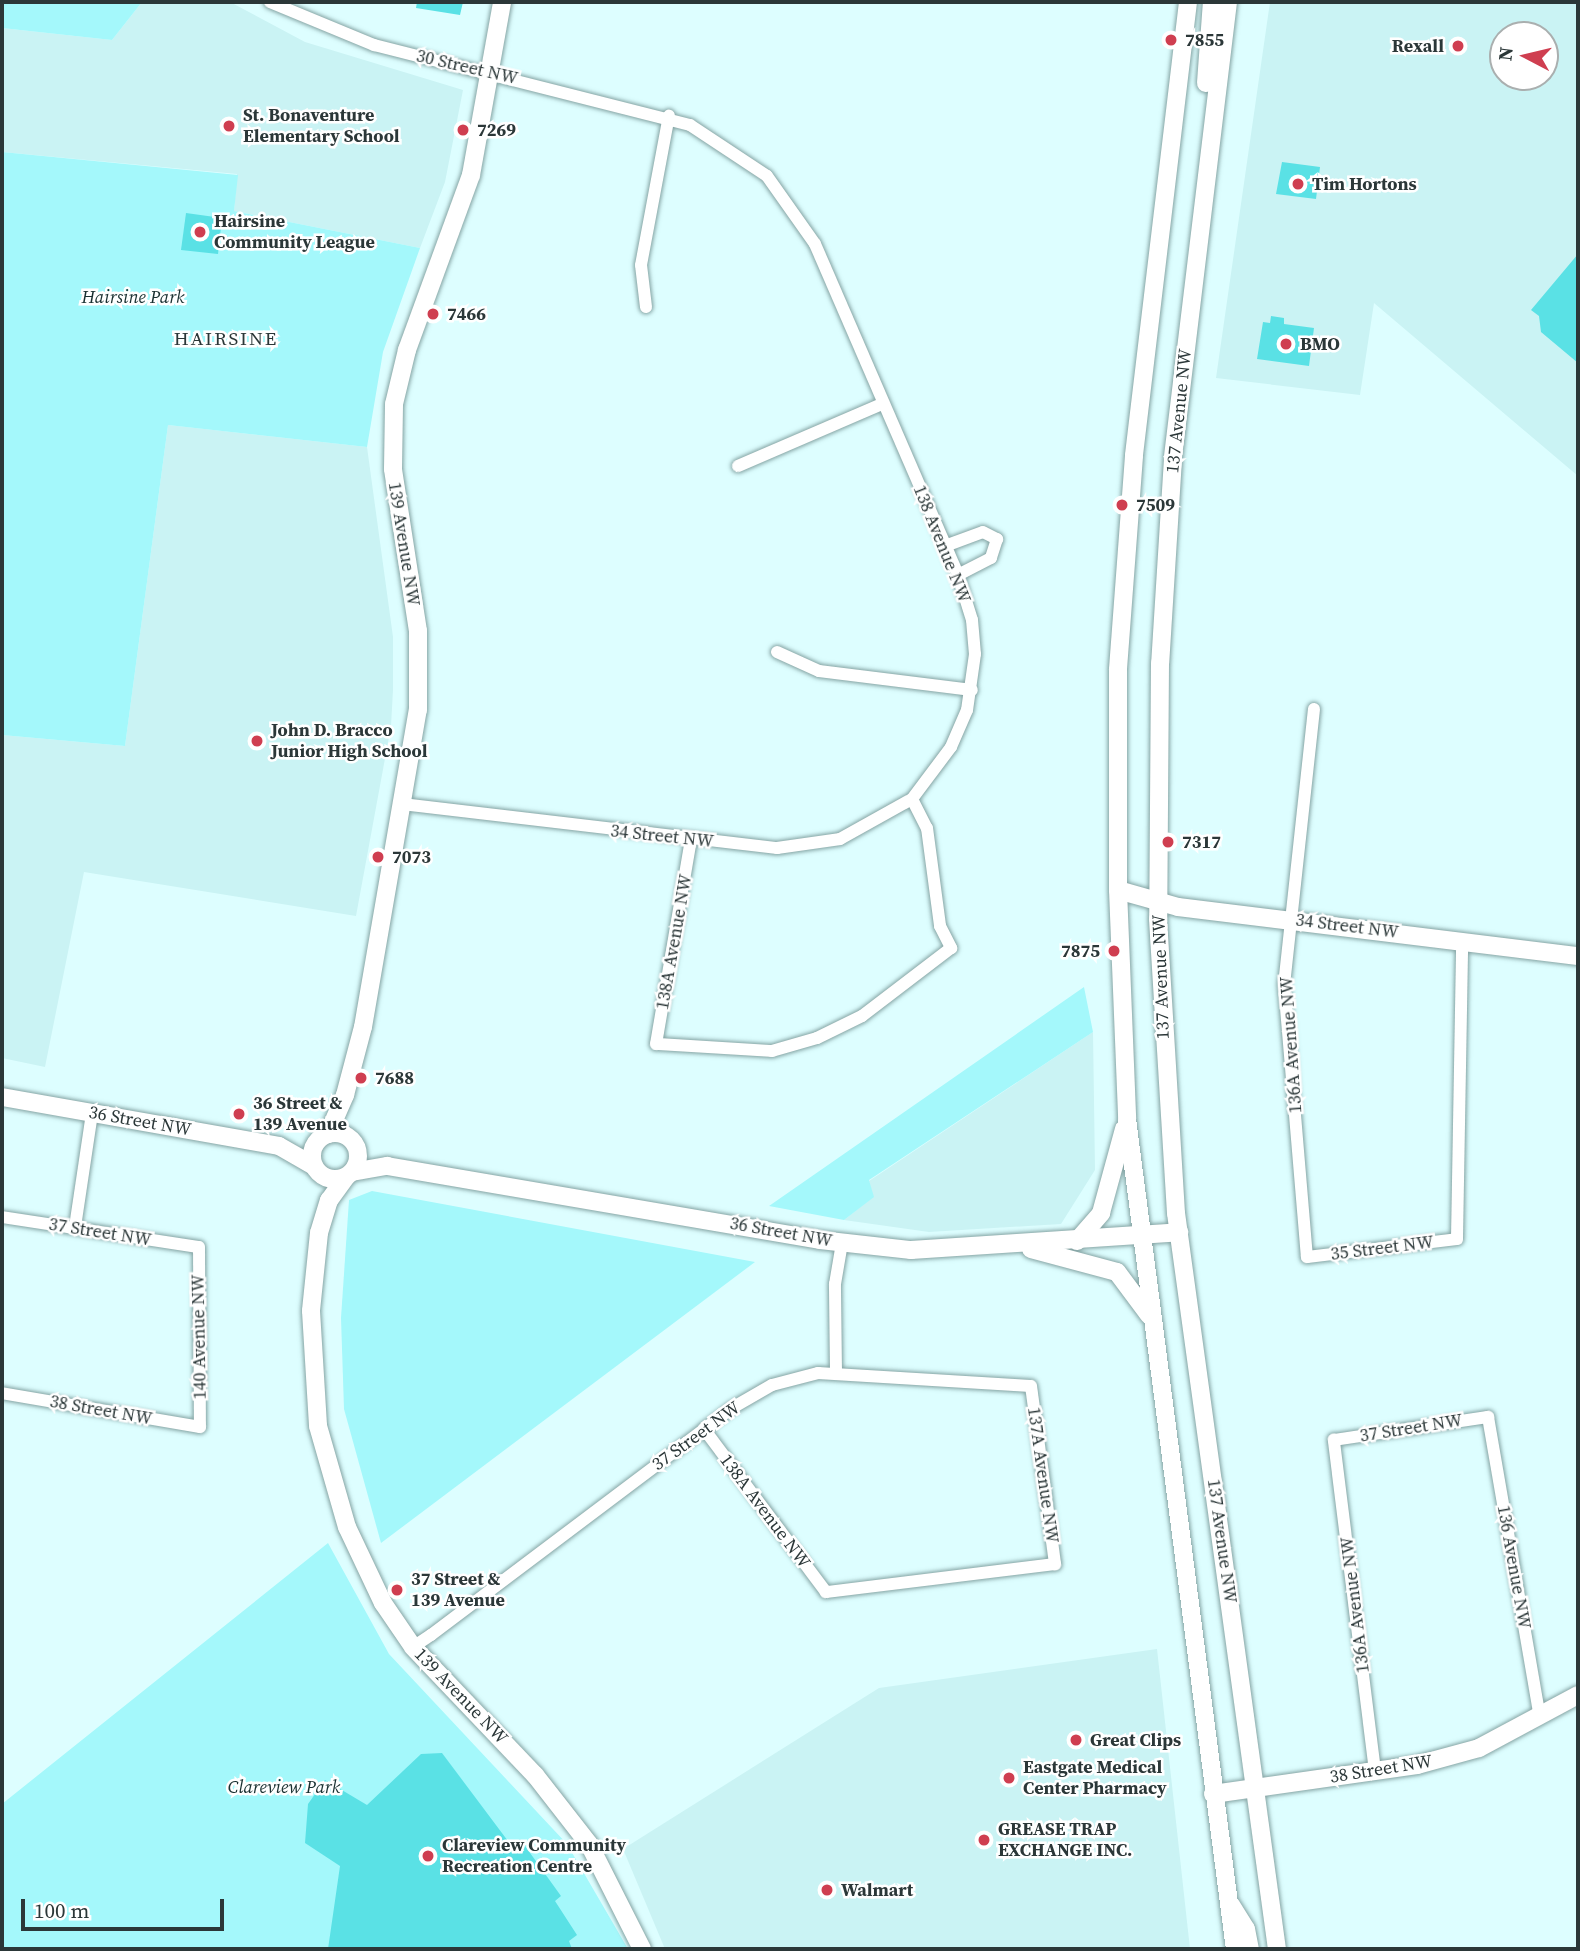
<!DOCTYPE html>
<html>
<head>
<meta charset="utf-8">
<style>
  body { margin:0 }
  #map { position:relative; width:1580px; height:1951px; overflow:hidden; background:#ddfeff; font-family:"Source Serif 4",serif }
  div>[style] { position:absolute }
  .built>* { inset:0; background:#caf3f4 }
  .green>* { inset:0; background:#a4f8fb }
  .building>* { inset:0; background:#5ae1e5 }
  .roads { filter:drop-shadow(0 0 2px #85a4a4) drop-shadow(0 0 2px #85a4a4) }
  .street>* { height:12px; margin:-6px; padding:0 6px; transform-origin:6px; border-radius:6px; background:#fff }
  .secondary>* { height:18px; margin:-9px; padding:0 9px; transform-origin:9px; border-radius:9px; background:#fff }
  .secondary>.ring { margin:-9px; padding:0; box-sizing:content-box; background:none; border:18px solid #fff; border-radius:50% }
  .dots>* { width:19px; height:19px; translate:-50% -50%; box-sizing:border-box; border:4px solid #fff; border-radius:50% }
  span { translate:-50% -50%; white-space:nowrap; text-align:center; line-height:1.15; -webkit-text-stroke:5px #fff; paint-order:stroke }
  .poi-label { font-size:18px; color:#2b3738; font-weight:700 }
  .left { translate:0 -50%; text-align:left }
  .right { translate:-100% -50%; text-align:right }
  .street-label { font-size:18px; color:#2b3738 }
  .park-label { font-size:18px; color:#193031; font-style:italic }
  .neighbourhood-label { font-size:19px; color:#2b3738; letter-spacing:2px }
  .frame { position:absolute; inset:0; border:4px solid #2b3738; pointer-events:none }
  .north { position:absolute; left:1489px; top:21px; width:70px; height:70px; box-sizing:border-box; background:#fff; border:2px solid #aaafaf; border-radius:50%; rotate:277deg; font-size:19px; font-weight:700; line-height:28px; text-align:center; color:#2b3738 }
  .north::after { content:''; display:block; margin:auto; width:24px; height:32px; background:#cf3e50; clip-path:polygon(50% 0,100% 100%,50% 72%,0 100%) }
  .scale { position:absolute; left:21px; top:1899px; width:203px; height:32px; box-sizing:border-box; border:4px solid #2b3738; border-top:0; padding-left:9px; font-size:21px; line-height:24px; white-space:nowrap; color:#2b3738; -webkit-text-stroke:5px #fff; paint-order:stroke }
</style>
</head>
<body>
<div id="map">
  <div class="built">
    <i style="clip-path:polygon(142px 2px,230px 2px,305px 42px,463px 90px,445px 182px,420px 248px,234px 211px,237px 174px,2px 152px,2px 28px,112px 40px)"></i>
    <i style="clip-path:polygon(evenodd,1270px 2px,1578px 2px,1578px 476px,1374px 303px,1360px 395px,1216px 378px,1270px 2px,1503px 35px,1545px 35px,1545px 77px,1503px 77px,1503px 35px)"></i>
    <i style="clip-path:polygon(168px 425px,367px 447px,393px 637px,393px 690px,391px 726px,356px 916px,84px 872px,45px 1067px,2px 1058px,2px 735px,125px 746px)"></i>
    <i style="clip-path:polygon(1093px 1032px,1095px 1170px,1061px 1224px,929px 1232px,844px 1220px,873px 1197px,869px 1181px)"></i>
    <i style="clip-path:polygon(1157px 1649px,1190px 1949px,665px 1949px,623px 1849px,879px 1688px)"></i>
  </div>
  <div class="green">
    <i style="clip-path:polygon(2px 2px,142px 2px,112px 40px,2px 28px)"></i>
    <i style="clip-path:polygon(2px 152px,238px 175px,234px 211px,420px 248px,383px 352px,367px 447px,168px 425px,125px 746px,2px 735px)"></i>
    <i style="clip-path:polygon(1084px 987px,1093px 1032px,869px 1180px,874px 1197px,844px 1220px,769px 1206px)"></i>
    <i style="clip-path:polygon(372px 1191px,755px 1262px,381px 1543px,344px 1409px,341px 1318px,349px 1200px)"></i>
    <i style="clip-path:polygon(328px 1543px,389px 1654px,567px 1844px,628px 1949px,2px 1949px,2px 1804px)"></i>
  </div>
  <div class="building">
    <i style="clip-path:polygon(417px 2px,463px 2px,460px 15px,416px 8px)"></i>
    <i style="clip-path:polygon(1282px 162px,1320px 167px,1316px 199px,1276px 194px)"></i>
    <i style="clip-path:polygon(186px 213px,222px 218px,218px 254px,181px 250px)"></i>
    <i style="clip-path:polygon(1578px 254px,1578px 363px,1541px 332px,1539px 316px,1531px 310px)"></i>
    <i style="clip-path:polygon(1271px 316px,1284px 318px,1284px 324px,1314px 328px,1309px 366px,1257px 359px,1263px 322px,1270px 323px)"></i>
    <i style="clip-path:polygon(442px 1753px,511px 1845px,520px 1839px,561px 1896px,555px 1901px,577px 1935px,569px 1941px,572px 1949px,328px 1949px,340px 1866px,305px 1843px,308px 1804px,325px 1780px,367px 1805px,421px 1754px)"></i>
  </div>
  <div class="roads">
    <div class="street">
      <i style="left:270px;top:2px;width:113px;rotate:22.5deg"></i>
      <i style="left:374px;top:45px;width:326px;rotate:14.2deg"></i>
      <i style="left:690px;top:125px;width:92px;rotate:33.5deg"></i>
      <i style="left:767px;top:176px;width:83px;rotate:54.8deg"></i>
      <i style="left:815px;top:244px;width:361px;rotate:66.6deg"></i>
      <i style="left:958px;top:575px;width:47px;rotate:72.7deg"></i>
      <i style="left:972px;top:620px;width:34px;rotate:85deg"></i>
      <i style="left:975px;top:654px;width:57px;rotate:98.1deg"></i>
      <i style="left:967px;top:710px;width:40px;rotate:113.4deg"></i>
      <i style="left:951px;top:747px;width:65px;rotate:126.9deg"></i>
      <i style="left:912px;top:799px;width:33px;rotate:63deg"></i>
      <i style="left:927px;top:828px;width:99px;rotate:82.4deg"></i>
      <i style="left:940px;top:926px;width:25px;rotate:63deg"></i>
      <i style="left:951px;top:948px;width:112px;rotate:142.6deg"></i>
      <i style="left:862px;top:1016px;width:50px;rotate:153.9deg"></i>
      <i style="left:817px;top:1038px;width:47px;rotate:163.9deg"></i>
      <i style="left:772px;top:1051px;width:116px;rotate:-176.5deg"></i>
      <i style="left:656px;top:1044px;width:208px;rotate:-80.3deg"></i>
      <i style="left:646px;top:307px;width:42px;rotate:-96.8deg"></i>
      <i style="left:641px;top:265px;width:152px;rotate:-79.4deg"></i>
      <i style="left:738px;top:466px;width:157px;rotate:-23.3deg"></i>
      <i style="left:945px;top:546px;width:40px;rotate:-20.2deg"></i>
      <i style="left:983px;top:532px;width:16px;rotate:27deg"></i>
      <i style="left:997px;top:539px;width:20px;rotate:108deg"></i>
      <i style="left:991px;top:558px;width:37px;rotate:153deg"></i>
      <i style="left:777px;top:652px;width:46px;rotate:24.3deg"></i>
      <i style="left:819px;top:671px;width:154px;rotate:7.1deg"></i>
      <i style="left:1314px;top:709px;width:277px;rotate:96.2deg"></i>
      <i style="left:1284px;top:984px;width:274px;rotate:85.2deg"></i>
      <i style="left:1307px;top:1257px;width:151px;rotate:-6.8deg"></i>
      <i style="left:1457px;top:1239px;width:298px;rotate:-89deg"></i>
      <i style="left:402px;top:804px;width:378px;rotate:6.7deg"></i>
      <i style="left:777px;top:848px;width:64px;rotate:-8.1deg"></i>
      <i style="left:840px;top:839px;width:82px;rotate:-29.1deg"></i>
      <i style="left:2px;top:1217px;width:199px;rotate:8.7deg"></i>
      <i style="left:199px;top:1247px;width:180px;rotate:89.7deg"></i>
      <i style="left:200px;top:1427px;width:201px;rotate:-170.3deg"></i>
      <i style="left:75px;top:1227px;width:115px;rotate:-81.5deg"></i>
      <i style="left:836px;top:1372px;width:88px;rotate:-90.7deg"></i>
      <i style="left:835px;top:1284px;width:42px;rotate:-80.3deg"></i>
      <i style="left:413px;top:1647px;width:22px;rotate:-34deg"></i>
      <i style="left:431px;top:1635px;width:342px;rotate:-37deg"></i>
      <i style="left:704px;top:1429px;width:35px;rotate:-37deg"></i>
      <i style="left:732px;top:1408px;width:46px;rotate:-29.9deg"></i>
      <i style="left:772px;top:1385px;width:48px;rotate:-14.6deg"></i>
      <i style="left:818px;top:1373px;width:213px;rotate:3.5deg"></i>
      <i style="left:1031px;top:1386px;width:180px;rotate:82.3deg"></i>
      <i style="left:1055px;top:1564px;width:231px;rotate:173deg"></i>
      <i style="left:826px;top:1592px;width:204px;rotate:-126.8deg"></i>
      <i style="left:1375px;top:1771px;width:334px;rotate:-97.1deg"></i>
      <i style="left:1334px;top:1440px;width:156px;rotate:-8.5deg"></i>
      <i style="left:1488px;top:1417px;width:305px;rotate:80.2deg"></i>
    </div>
    <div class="secondary">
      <i style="left:1188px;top:2px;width:457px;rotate:96.8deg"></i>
      <i style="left:1134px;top:456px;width:215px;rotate:94.3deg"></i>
      <i style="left:1118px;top:670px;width:220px;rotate:90deg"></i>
      <i style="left:1118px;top:890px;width:229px;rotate:87.7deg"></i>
      <i style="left:1127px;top:1119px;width:837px;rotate:82.59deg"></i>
      <i style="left:1228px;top:2px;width:460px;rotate:96.9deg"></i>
      <i style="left:1173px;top:459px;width:204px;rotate:93.6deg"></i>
      <i style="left:1160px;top:663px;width:256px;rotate:90.4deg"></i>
      <i style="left:1158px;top:919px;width:295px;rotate:86.5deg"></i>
      <i style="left:1176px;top:1213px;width:743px;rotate:82.19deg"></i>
      <i style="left:1206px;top:83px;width:81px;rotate:-85.8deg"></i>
      <i style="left:1118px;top:890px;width:62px;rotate:15.8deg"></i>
      <i style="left:1178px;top:907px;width:403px;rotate:7deg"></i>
      <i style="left:2px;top:1097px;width:281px;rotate:10deg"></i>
      <i style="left:279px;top:1146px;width:40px;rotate:29.7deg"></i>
      <i class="ring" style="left:312px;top:1133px;width:28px;height:28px"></i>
      <i style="left:328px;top:1134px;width:43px;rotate:-66.4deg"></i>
      <i style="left:345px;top:1095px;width:70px;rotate:-75.2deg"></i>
      <i style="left:363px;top:1027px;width:322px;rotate:-80.2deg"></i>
      <i style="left:418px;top:710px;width:79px;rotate:-90deg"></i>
      <i style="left:418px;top:631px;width:164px;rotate:-98.8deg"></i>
      <i style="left:393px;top:469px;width:65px;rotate:-89.1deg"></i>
      <i style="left:394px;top:404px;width:56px;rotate:-76.5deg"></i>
      <i style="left:407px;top:350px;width:186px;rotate:-69.9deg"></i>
      <i style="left:471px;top:175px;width:176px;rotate:-79.8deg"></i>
      <i style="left:352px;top:1172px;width:36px;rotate:-10deg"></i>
      <i style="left:387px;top:1166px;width:439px;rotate:9.7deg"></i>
      <i style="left:820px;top:1240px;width:92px;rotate:6.3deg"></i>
      <i style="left:911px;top:1250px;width:269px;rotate:-3.8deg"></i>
      <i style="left:346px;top:1177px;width:29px;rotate:126deg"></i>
      <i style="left:329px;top:1200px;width:34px;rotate:107deg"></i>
      <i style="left:319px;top:1233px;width:78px;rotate:95.9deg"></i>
      <i style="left:311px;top:1311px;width:115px;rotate:86.5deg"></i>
      <i style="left:318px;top:1426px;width:105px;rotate:74deg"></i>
      <i style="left:347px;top:1527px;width:84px;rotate:64.7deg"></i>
      <i style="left:383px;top:1603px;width:53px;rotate:55.7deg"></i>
      <i style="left:413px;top:1647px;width:177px;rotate:46.4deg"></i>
      <i style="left:535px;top:1775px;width:88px;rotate:52deg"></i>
      <i style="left:589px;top:1844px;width:118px;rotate:63.2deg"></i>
      <i style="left:1077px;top:1241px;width:37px;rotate:-49deg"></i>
      <i style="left:1101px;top:1213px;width:87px;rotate:-74.7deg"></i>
      <i style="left:1031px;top:1249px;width:89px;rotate:15deg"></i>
      <i style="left:1117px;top:1272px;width:54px;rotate:53.3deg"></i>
      <i style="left:1213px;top:1794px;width:206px;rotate:-8.1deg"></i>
      <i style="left:1417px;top:1765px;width:64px;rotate:-15.3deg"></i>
      <i style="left:1479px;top:1748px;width:112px;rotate:-28.2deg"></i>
      <i style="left:1231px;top:1905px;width:28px;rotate:58deg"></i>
      <i style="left:1246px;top:1929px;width:20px;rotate:79deg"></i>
    </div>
  </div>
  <div class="dots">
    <i style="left:1171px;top:40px;background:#cf3e50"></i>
    <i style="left:1458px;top:46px;background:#cf3e50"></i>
    <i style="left:229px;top:126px;background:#cf3e50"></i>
    <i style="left:463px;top:130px;background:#cf3e50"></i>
    <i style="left:1298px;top:184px;background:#cf3e50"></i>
    <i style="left:200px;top:232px;background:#cf3e50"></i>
    <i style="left:433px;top:314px;background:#cf3e50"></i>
    <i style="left:1286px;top:344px;background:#cf3e50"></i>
    <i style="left:1122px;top:505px;background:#cf3e50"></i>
    <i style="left:257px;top:741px;background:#cf3e50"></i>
    <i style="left:1168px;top:842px;background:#cf3e50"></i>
    <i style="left:378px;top:857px;background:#cf3e50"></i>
    <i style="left:1114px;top:951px;background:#cf3e50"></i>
    <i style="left:361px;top:1078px;background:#cf3e50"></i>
    <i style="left:239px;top:1114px;background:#cf3e50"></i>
    <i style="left:397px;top:1590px;background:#cf3e50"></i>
    <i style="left:1076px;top:1740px;background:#cf3e50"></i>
    <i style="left:1009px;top:1778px;background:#cf3e50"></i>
    <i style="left:984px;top:1840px;background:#cf3e50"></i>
    <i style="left:428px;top:1856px;background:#cf3e50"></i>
    <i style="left:827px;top:1890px;background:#cf3e50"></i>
  </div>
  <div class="poi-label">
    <span class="left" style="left:1185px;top:40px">7855</span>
    <span class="right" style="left:1444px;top:46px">Rexall</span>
    <span class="left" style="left:243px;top:126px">St. Bonaventure<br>Elementary School</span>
    <span class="left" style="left:477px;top:130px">7269</span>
    <span class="left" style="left:1312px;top:184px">Tim Hortons</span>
    <span class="left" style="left:214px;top:232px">Hairsine<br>Community League</span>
    <span class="left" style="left:447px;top:314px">7466</span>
    <span class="left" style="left:1300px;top:344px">BMO</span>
    <span class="left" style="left:1136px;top:505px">7509</span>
    <span class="left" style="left:271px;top:741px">John D. Bracco<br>Junior High School</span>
    <span class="left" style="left:1182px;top:842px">7317</span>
    <span class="left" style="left:392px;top:857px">7073</span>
    <span class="right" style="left:1100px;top:951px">7875</span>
    <span class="left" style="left:375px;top:1078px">7688</span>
    <span class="left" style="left:253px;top:1114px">36 Street &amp;<br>139 Avenue</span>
    <span class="left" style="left:411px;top:1590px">37 Street &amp;<br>139 Avenue</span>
    <span class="left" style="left:1090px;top:1740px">Great Clips</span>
    <span class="left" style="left:1023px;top:1778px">Eastgate Medical<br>Center Pharmacy</span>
    <span class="left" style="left:998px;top:1840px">GREASE TRAP<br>EXCHANGE INC.</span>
    <span class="left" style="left:442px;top:1856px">Clareview Community<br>Recreation Centre</span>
    <span class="left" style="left:841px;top:1890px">Walmart</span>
  </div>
  <div class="street-label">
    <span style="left:467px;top:67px;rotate:13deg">30 Street NW</span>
    <span style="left:1179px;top:411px;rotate:-84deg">137 Avenue NW</span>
    <span style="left:404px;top:544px;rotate:81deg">139 Avenue NW</span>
    <span style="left:942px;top:544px;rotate:68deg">138 Avenue NW</span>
    <span style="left:662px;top:836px;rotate:6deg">34 Street NW</span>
    <span style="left:1347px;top:926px;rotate:7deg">34 Street NW</span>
    <span style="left:674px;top:942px;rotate:-80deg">138A Avenue NW</span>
    <span style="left:1161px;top:977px;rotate:-92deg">137 Avenue NW</span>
    <span style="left:1291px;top:1045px;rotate:-94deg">136A Avenue NW</span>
    <span style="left:140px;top:1121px;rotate:10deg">36 Street NW</span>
    <span style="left:100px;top:1232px;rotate:9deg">37 Street NW</span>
    <span style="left:781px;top:1232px;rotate:10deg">36 Street NW</span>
    <span style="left:1382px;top:1248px;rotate:-7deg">35 Street NW</span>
    <span style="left:199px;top:1337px;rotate:-91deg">140 Avenue NW</span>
    <span style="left:101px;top:1410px;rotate:10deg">38 Street NW</span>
    <span style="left:1411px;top:1428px;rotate:-9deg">37 Street NW</span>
    <span style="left:696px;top:1436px;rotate:-36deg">37 Street NW</span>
    <span style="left:1043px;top:1475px;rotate:82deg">137A Avenue NW</span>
    <span style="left:765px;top:1511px;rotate:53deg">138A Avenue NW</span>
    <span style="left:1222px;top:1541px;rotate:82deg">137 Avenue NW</span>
    <span style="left:1514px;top:1567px;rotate:80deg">136 Avenue NW</span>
    <span style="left:1355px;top:1605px;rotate:-97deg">136A Avenue NW</span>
    <span style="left:461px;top:1696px;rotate:46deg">139 Avenue NW</span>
    <span style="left:1381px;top:1769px;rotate:-9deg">38 Street NW</span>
  </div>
  <div class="park-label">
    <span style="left:133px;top:297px">Hairsine Park</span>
    <span style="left:284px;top:1787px">Clareview Park</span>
  </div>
  <div class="neighbourhood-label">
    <span style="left:226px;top:339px">HAIRSINE</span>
  </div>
  <div class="frame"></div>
  <div class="north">N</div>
  <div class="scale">100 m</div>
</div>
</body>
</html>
